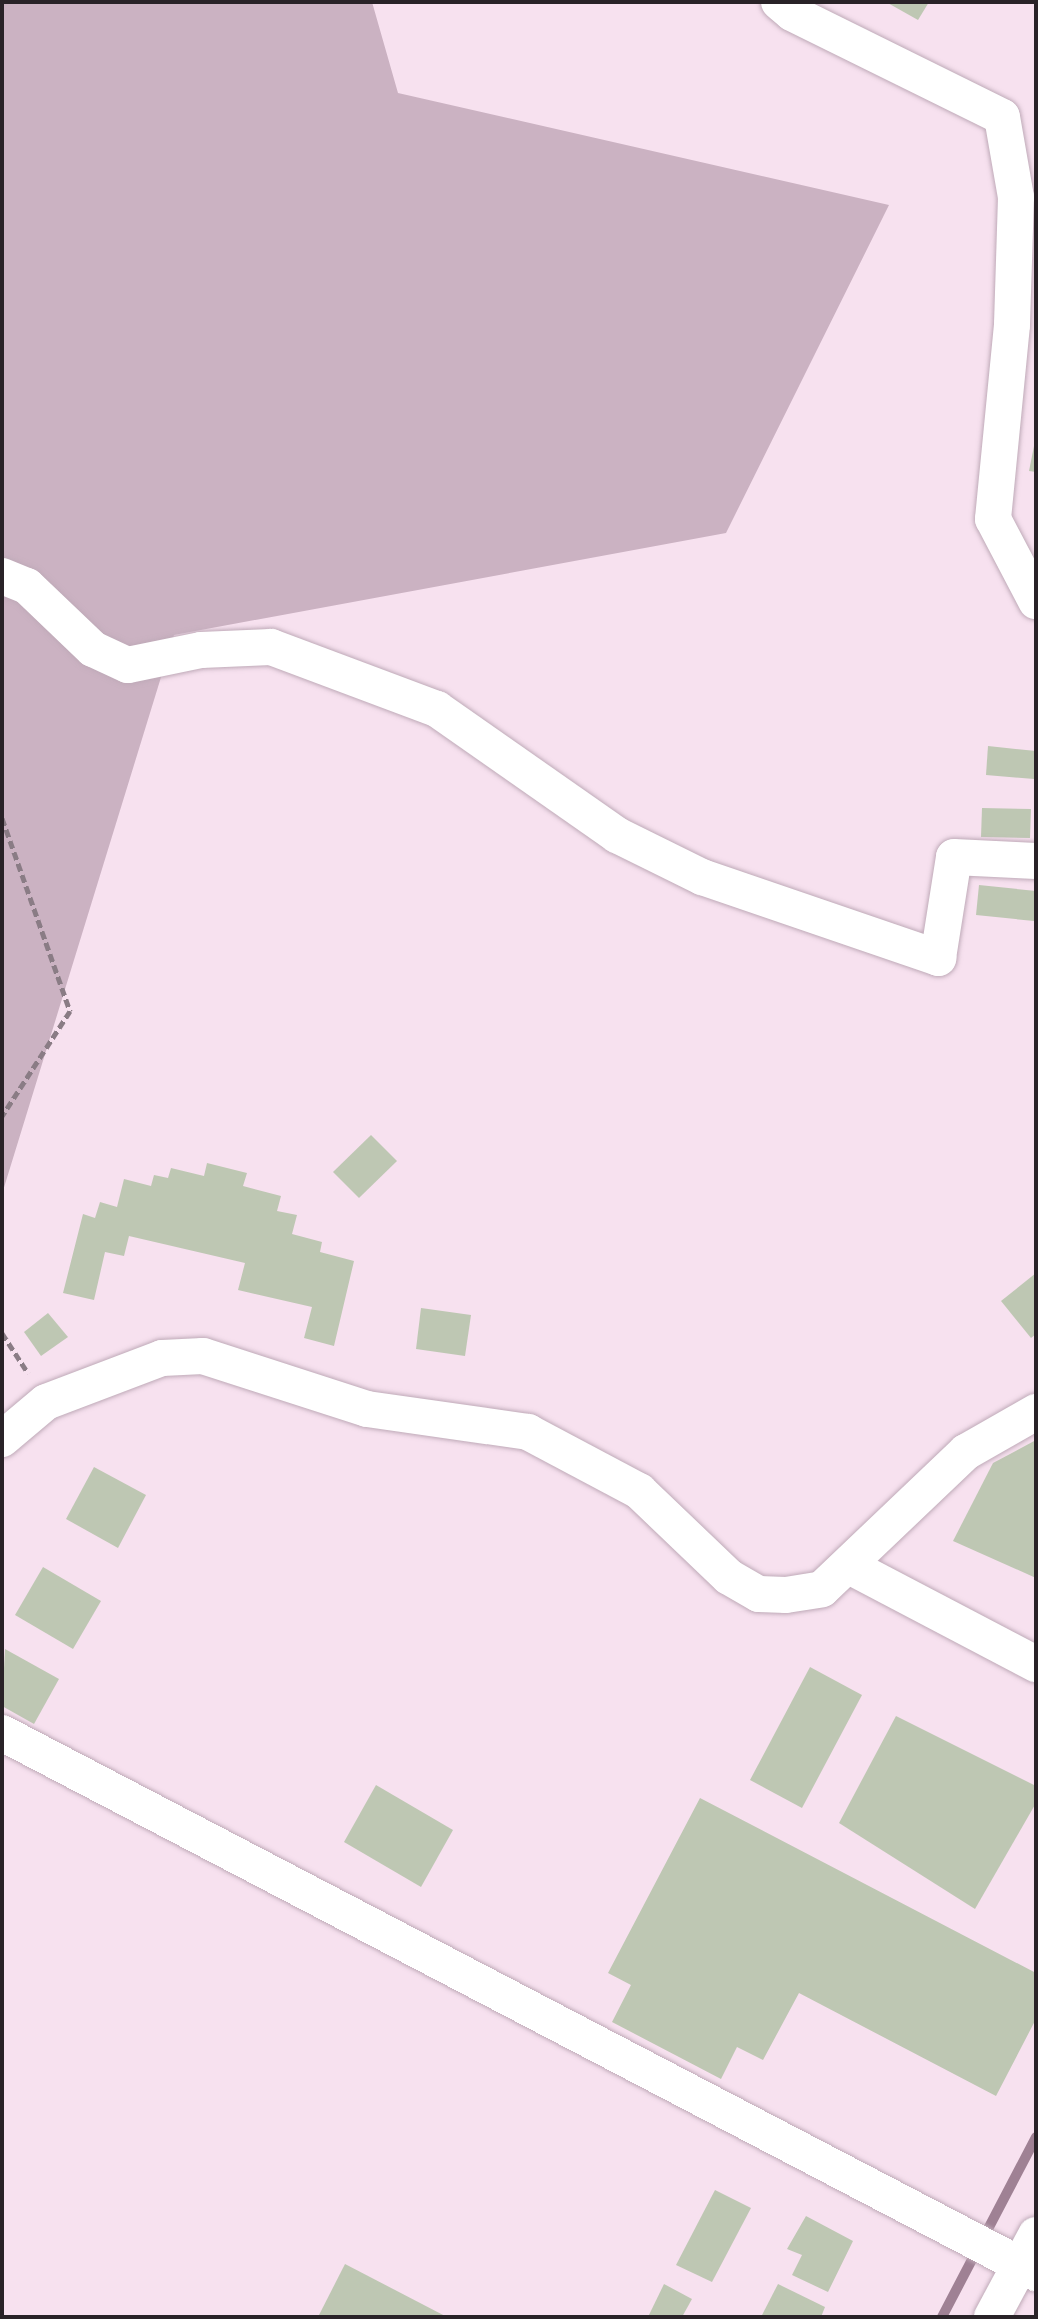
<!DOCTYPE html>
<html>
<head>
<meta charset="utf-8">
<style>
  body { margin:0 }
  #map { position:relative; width:1038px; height:2319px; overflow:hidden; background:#f7e1ef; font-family:Inter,sans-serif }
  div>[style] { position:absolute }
  .green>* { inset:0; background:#cbb2c2 }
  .stream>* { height:10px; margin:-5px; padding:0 5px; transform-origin:5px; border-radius:5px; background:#9f8194 }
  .building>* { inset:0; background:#bec7b3 }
  .path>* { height:5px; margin-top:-2.5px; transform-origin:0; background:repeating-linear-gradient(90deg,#8a7c85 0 8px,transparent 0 12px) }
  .roads { filter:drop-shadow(0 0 2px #bfaab8) drop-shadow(0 0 2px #bfaab8) }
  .minor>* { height:36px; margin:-18px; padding:0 18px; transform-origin:18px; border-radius:18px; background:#fff }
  span { translate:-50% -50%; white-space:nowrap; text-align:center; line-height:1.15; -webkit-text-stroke:6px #fff; paint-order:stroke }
  .frame { position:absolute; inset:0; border:4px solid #292227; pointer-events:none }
</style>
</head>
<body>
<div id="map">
  <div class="green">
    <i style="clip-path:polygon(2px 2px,372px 2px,398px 93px,889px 205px,726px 533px,174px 635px,2px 1194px)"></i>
  </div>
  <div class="stream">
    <i style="left:942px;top:2317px;width:203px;rotate:-62.4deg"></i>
  </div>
  <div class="building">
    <i style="clip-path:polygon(886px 2px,929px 2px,918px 20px)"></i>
    <i style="clip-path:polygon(1036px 436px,1036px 472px,1029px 471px)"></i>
    <i style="clip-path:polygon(988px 746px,1036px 751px,1034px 779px,986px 775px)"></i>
    <i style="clip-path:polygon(982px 808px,1031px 809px,1030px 838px,981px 837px)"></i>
    <i style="clip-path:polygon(979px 885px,1036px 891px,1034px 921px,976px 915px)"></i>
    <i style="clip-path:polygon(371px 1135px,397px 1161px,359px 1198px,333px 1172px)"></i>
    <i style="clip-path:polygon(207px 1163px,247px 1173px,243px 1186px,281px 1196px,277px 1211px,297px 1215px,292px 1234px,322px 1242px,320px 1252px,354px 1261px,334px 1346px,304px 1338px,312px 1307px,238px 1290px,245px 1263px,129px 1236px,124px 1256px,105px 1252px,94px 1300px,63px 1293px,83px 1214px,95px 1218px,100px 1202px,117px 1207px,124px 1179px,151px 1186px,154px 1175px,168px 1178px,171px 1168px,204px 1176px)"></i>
    <i style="clip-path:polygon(1036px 1273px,1036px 1334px,1031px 1338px,1001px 1301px)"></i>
    <i style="clip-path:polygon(421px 1308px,471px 1315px,465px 1356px,416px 1349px)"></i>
    <i style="clip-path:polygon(48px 1313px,68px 1337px,41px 1356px,24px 1332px)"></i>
    <i style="clip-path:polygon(1036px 1440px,1036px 1578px,953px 1541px,993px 1463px)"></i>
    <i style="clip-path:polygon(94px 1467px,146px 1495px,118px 1548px,66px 1519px)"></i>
    <i style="clip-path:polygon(43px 1567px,101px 1601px,73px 1649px,15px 1615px)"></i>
    <i style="clip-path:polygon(5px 1649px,59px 1679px,34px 1724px,2px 1706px)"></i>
    <i style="clip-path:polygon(810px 1667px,862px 1695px,802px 1808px,750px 1780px)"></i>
    <i style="clip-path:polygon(896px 1716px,1036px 1786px,1036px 1803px,975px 1909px,839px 1823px)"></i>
    <i style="clip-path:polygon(376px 1785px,453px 1830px,421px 1887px,344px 1842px)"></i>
    <i style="clip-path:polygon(700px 1798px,1036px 1973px,1036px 2019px,996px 2096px,799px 1993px,763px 2060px,737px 2047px,721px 2079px,612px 2022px,631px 1985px,608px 1973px)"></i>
    <i style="clip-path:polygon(715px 2190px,751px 2208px,712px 2282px,676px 2265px)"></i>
    <i style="clip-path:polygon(806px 2216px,853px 2241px,828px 2292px,792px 2275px,802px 2255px,787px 2249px)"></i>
    <i style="clip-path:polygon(345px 2264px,447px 2317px,318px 2317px)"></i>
    <i style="clip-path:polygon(664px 2284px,692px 2299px,682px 2317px,648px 2317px)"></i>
    <i style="clip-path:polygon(778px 2284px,825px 2307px,821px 2317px,761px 2317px)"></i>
  </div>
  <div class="path">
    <i style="left:2px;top:818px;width:205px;rotate:70.6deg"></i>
    <i style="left:70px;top:1011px;width:125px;rotate:122.9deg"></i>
    <i style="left:2px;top:1333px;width:48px;rotate:57deg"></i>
  </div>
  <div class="roads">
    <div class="minor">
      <i style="left:779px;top:2px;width:17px;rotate:40deg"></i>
      <i style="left:792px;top:13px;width:234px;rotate:26.3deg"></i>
      <i style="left:1002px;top:117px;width:81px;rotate:80.1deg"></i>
      <i style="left:1016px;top:197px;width:128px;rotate:91.8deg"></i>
      <i style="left:1012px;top:325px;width:195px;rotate:95.6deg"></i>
      <i style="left:993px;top:519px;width:93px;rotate:62.3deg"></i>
      <i style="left:2px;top:576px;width:27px;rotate:22deg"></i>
      <i style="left:27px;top:586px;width:91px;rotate:43.7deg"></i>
      <i style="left:93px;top:649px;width:38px;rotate:25deg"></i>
      <i style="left:128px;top:665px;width:75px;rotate:-11.6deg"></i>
      <i style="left:201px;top:650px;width:70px;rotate:-2.5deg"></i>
      <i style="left:271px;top:647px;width:177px;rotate:20.5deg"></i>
      <i style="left:437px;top:709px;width:220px;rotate:35deg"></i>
      <i style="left:617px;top:835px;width:95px;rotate:26.3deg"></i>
      <i style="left:702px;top:877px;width:250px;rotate:18.9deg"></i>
      <i style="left:938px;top:958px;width:102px;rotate:-81deg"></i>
      <i style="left:954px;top:857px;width:82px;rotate:2.8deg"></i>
      <i style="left:2px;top:1439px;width:57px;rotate:-40.1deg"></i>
      <i style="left:46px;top:1402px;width:124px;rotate:-20.8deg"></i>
      <i style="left:162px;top:1358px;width:41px;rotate:-2.8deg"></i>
      <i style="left:203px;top:1356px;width:172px;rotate:17.9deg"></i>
      <i style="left:367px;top:1409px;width:163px;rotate:8.1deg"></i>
      <i style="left:528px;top:1432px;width:126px;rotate:28deg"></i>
      <i style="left:639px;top:1491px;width:124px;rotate:43.7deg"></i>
      <i style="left:729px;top:1577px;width:34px;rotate:30deg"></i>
      <i style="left:759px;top:1594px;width:27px;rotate:2deg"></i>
      <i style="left:786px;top:1595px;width:36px;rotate:-9deg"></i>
      <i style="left:822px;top:1589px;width:199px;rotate:-43.6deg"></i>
      <i style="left:966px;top:1452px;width:81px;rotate:-29.7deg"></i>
      <i style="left:851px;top:1567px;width:209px;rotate:27.7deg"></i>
      <i style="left:2px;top:1733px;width:1167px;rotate:27.58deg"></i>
      <i style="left:992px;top:2317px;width:93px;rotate:-61.8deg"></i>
    </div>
  </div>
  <div class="frame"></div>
</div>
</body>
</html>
